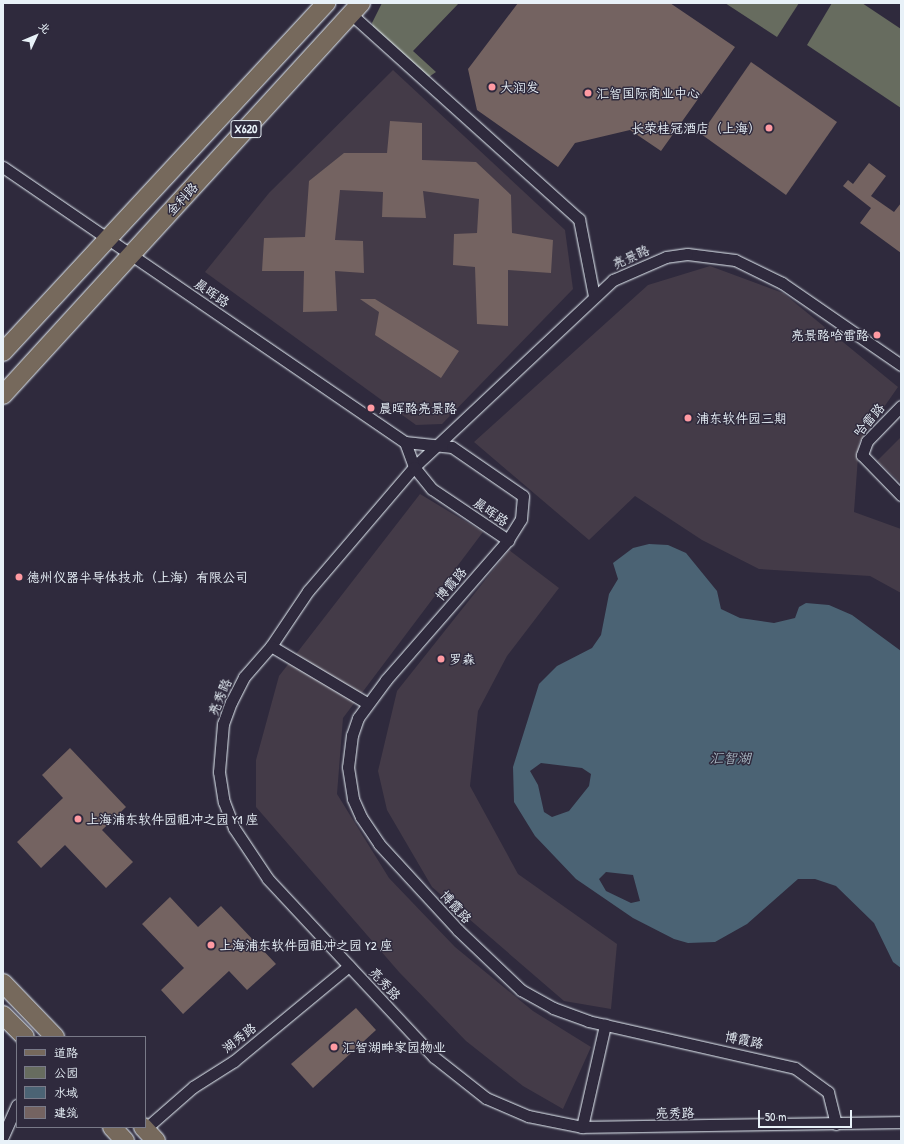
<!DOCTYPE html>
<html>
<head>
<meta charset="utf-8">
<style>
  body { margin:0 }
  #map { position:relative; width:904px; height:1144px; overflow:hidden; background:#2f2a3d; font-family:"Patrick Hand","LXGW WenKai TC",sans-serif }
  div>[style] { position:absolute }
  .built>* { inset:0; background:#443b48 }
  .green>* { inset:0; background:#676c5f }
  .water>* { inset:0; background:#4b6374 }
  .building>* { inset:0; background:#746361 }
  .roads { filter:drop-shadow(0 0 1px #e8f1f8) drop-shadow(0 0 1px #e8f1f8) }
  .minor>* { height:11px; margin:-5.5px; padding:0 5.5px; transform-origin:5.5px; border-radius:5.5px; background:#2f2a3d }
  .primary>* { height:18px; margin:-9px; padding:0 9px; transform-origin:9px; border-radius:9px; background:#76695c }
  .dots>* { width:11px; height:11px; translate:-50% -50%; box-sizing:border-box; border:2px solid #2f2a3d; border-radius:50% }
  span { translate:-50% -50%; white-space:nowrap; text-align:center; line-height:1.15; -webkit-text-stroke:3px #2f2a3d; paint-order:stroke }
  .shield-label span { padding:1px 3px; background:#2f2a3d; border:1px solid; border-radius:3px; -webkit-text-stroke-width:0 }
  .shield-label { font-size:12px; color:#e8f1f8; font-weight:700 }
  .poi-label { font-size:13px; color:#e8f1f8 }
  .left { translate:0 -50%; text-align:left }
  .right { translate:-100% -50%; text-align:right }
  .street-label { font-size:13px; color:#e8f1f8 }
  .water-label { font-size:14px; color:#a9b8c3; font-style:italic }
  .frame { position:absolute; inset:0; border:4px solid #e8f1f8; pointer-events:none }
  .legend { position:absolute; left:16px; top:1036px; width:130px; height:92px; box-sizing:border-box; background:#2f2a3d; border:1px solid #797a88; margin:0; padding:5px 7px; list-style:none; font-size:12px; color:#e8f1f8 }
  .legend li { display:flex; align-items:center; gap:8px; height:20px }
  .legend b { width:20px; border:1px solid #797a88 }
  .north { position:absolute; left:16px; top:16px; width:40px; height:40px; -webkit-text-stroke:3px #2f2a3d; paint-order:stroke; rotate:46deg; font-size:11px; font-weight:700; line-height:16px; text-align:center; color:#e8f1f8 }
  .north::after { content:''; display:block; margin:auto; width:14px; height:18px; background:#e8f1f8; clip-path:polygon(50% 0,100% 100%,50% 72%,0 100%) }
  .scale { position:absolute; left:758px; top:1110px; width:94px; height:18px; box-sizing:border-box; border:2px solid #e8f1f8; border-top:0; padding-left:5px; font-size:12px; line-height:14px; white-space:nowrap; color:#e8f1f8; -webkit-text-stroke:3px #2f2a3d; paint-order:stroke }
</style>
</head>
<body>
<div id="map">
  <div class="built">
    <i style="clip-path:polygon(393px 70px,565px 230px,573px 289px,442px 424px,416px 425px,205px 272px,269px 193px)"></i>
    <i style="clip-path:polygon(710px 266px,783px 293px,898px 387px,859px 443px,854px 512px,901px 529px,901px 593px,870px 576px,759px 569px,702px 540px,635px 496px,589px 540px,474px 442px,648px 285px)"></i>
    <i style="clip-path:polygon(901px 437px,901px 483px,877px 461px)"></i>
    <i style="clip-path:polygon(420px 494px,483px 532px,343px 718px,337px 794px,389px 878px,455px 947px,533px 1011px,591px 1047px,563px 1109px,523px 1086px,466px 1041px,399px 972px,256px 807px,256px 760px,279px 676px)"></i>
    <i style="clip-path:polygon(509px 550px,559px 588px,507px 656px,478px 711px,470px 786px,518px 874px,617px 944px,611px 1009px,564px 1001px,432px 887px,387px 810px,378px 771px,397px 691px)"></i>
  </div>
  <div class="green">
    <i style="clip-path:polygon(382px 3px,459px 3px,413px 51px,436px 72px,423px 81px,377px 40px,372px 23px)"></i>
    <i style="clip-path:polygon(725px 3px,799px 3px,777px 37px)"></i>
    <i style="clip-path:polygon(832px 3px,862px 3px,901px 29px,901px 108px,807px 45px)"></i>
  </div>
  <div class="water">
    <i style="clip-path:polygon(evenodd,649px 544px,668px 545px,686px 553px,717px 591px,721px 609px,740px 618px,774px 623px,795px 618px,799px 607px,806px 603px,829px 605px,852px 615px,901px 651px,901px 968px,893px 962px,874px 923px,836px 886px,815px 879px,798px 879px,747px 924px,715px 942px,688px 943px,674px 939px,633px 918px,576px 879px,535px 836px,514px 802px,513px 767px,539px 684px,557px 666px,592px 648px,601px 635px,609px 594px,618px 579px,613px 563px,633px 548px,649px 544px,541px 763px,582px 768px,591px 774px,589px 786px,569px 811px,552px 817px,544px 812px,538px 785px,530px 771px,541px 763px,649px 544px,606px 872px,633px 875px,640px 901px,631px 903px,606px 891px,599px 879px,606px 872px)"></i>
  </div>
  <div class="building">
    <i style="clip-path:polygon(518px 3px,670px 3px,735px 47px,661px 151px,630px 130px,575px 143px,558px 167px,477px 110px,468px 69px)"></i>
    <i style="clip-path:polygon(751px 62px,837px 122px,786px 195px,701px 134px)"></i>
    <i style="clip-path:polygon(390px 121px,422px 123px,422px 160px,476px 162px,511px 195px,512px 233px,553px 240px,551px 273px,508px 270px,508px 326px,477px 324px,475px 267px,453px 265px,454px 234px,477px 233px,479px 199px,423px 191px,426px 218px,382px 217px,383px 192px,340px 190px,335px 240px,363px 241px,364px 273px,335px 271px,337px 311px,303px 312px,304px 271px,262px 271px,264px 238px,305px 237px,309px 181px,344px 153px,387px 153px)"></i>
    <i style="clip-path:polygon(869px 163px,886px 176px,871px 196px,894px 212px,901px 203px,901px 253px,860px 223px,871px 208px,843px 186px,848px 180px,853px 184px)"></i>
    <i style="clip-path:polygon(360px 299px,375px 299px,459px 351px,441px 378px,375px 335px,379px 312px)"></i>
    <i style="clip-path:polygon(70px 748px,126px 807px,102px 830px,133px 862px,106px 888px,65px 845px,41px 868px,17px 842px,63px 798px,42px 775px)"></i>
    <i style="clip-path:polygon(170px 897px,198px 927px,221px 906px,276px 964px,247px 990px,229px 971px,183px 1014px,161px 990px,184px 968px,142px 924px)"></i>
    <i style="clip-path:polygon(356px 1008px,376px 1030px,313px 1088px,291px 1064px)"></i>
  </div>
  <div class="roads">
    <div class="minor">
      <i style="left:351px;top:14px;width:307px;rotate:42deg"></i>
      <i style="left:579px;top:219px;width:78px;rotate:79deg"></i>
      <i style="left:3px;top:167px;width:487px;rotate:34.4deg"></i>
      <i style="left:405px;top:442px;width:47px;rotate:6.1deg"></i>
      <i style="left:452px;top:447px;width:86px;rotate:34.6deg"></i>
      <i style="left:523px;top:496px;width:23px;rotate:95deg"></i>
      <i style="left:521px;top:519px;width:25px;rotate:122deg"></i>
      <i style="left:508px;top:540px;width:186px;rotate:131.1deg"></i>
      <i style="left:386px;top:680px;width:47px;rotate:126.4deg"></i>
      <i style="left:358px;top:718px;width:18px;rotate:109deg"></i>
      <i style="left:352px;top:735px;width:32px;rotate:97deg"></i>
      <i style="left:348px;top:767px;width:32px;rotate:81deg"></i>
      <i style="left:353px;top:799px;width:20px;rotate:66deg"></i>
      <i style="left:361px;top:817px;width:32px;rotate:56deg"></i>
      <i style="left:379px;top:844px;width:117px;rotate:47.4deg"></i>
      <i style="left:458px;top:930px;width:87px;rotate:43.6deg"></i>
      <i style="left:521px;top:990px;width:37px;rotate:29deg"></i>
      <i style="left:553px;top:1008px;width:37px;rotate:20deg"></i>
      <i style="left:588px;top:1021px;width:212px;rotate:12.8deg"></i>
      <i style="left:795px;top:1068px;width:41px;rotate:36deg"></i>
      <i style="left:828px;top:1092px;width:33px;rotate:76deg"></i>
      <i style="left:901px;top:365px;width:145px;rotate:-145.4deg"></i>
      <i style="left:782px;top:283px;width:52px;rotate:-153.9deg"></i>
      <i style="left:735px;top:260px;width:48px;rotate:-172.9deg"></i>
      <i style="left:687px;top:254px;width:21px;rotate:172deg"></i>
      <i style="left:666px;top:257px;width:58px;rotate:156.5deg"></i>
      <i style="left:613px;top:280px;width:273px;rotate:136.8deg"></i>
      <i style="left:414px;top:467px;width:163px;rotate:130.5deg"></i>
      <i style="left:308px;top:591px;width:66px;rotate:123.9deg"></i>
      <i style="left:271px;top:646px;width:41px;rotate:131.1deg"></i>
      <i style="left:244px;top:677px;width:28px;rotate:117deg"></i>
      <i style="left:231px;top:702px;width:23px;rotate:110deg"></i>
      <i style="left:223px;top:724px;width:48px;rotate:94.8deg"></i>
      <i style="left:219px;top:772px;width:30px;rotate:81deg"></i>
      <i style="left:224px;top:802px;width:28px;rotate:69deg"></i>
      <i style="left:234px;top:828px;width:61px;rotate:56.3deg"></i>
      <i style="left:268px;top:879px;width:243px;rotate:47deg"></i>
      <i style="left:434px;top:1057px;width:66px;rotate:38.3deg"></i>
      <i style="left:486px;top:1098px;width:46px;rotate:23.2deg"></i>
      <i style="left:528px;top:1116px;width:55px;rotate:11.5deg"></i>
      <i style="left:582px;top:1127px;width:319px;rotate:-0.9deg"></i>
      <i style="left:901px;top:406px;width:49px;rotate:134.2deg"></i>
      <i style="left:867px;top:441px;width:15px;rotate:110deg"></i>
      <i style="left:862px;top:455px;width:56px;rotate:45.7deg"></i>
      <i style="left:405px;top:442px;width:27px;rotate:70deg"></i>
      <i style="left:414px;top:467px;width:28px;rotate:51deg"></i>
      <i style="left:432px;top:489px;width:92px;rotate:33.9deg"></i>
      <i style="left:271px;top:646px;width:112px;rotate:30.7deg"></i>
      <i style="left:582px;top:1127px;width:105px;rotate:-77.3deg"></i>
      <i style="left:145px;top:1129px;width:64px;rotate:-41.2deg"></i>
      <i style="left:193px;top:1087px;width:49px;rotate:-32.4deg"></i>
      <i style="left:234px;top:1061px;width:149px;rotate:-39.6deg"></i>
      <i style="left:3px;top:1136px;width:34px;rotate:-66deg"></i>
    </div>
    <div class="primary">
      <i style="left:3px;top:352px;width:476px;rotate:-47.2deg"></i>
      <i style="left:3px;top:395px;width:531px;rotate:-47.6deg"></i>
      <i style="left:3px;top:983px;width:75px;rotate:46.1deg"></i>
      <i style="left:3px;top:1015px;width:31px;rotate:45deg"></i>
      <i style="left:112px;top:1127px;width:19px;rotate:47deg"></i>
      <i style="left:143px;top:1127px;width:19px;rotate:47deg"></i>
    </div>
  </div>
  <div class="dots">
    <i style="left:492px;top:87px;background:#ff9aa2"></i>
    <i style="left:588px;top:93px;background:#ff9aa2"></i>
    <i style="left:769px;top:128px;background:#ff9aa2"></i>
    <i style="left:877px;top:335px;background:#ff9aa2"></i>
    <i style="left:371px;top:408px;background:#ff9aa2"></i>
    <i style="left:688px;top:418px;background:#ff9aa2"></i>
    <i style="left:19px;top:577px;background:#ff9aa2"></i>
    <i style="left:441px;top:659px;background:#ff9aa2"></i>
    <i style="left:78px;top:819px;background:#ff9aa2"></i>
    <i style="left:211px;top:945px;background:#ff9aa2"></i>
    <i style="left:334px;top:1047px;background:#ff9aa2"></i>
  </div>
  <div class="shield-label">
    <span style="left:246px;top:129px">X620</span>
  </div>
  <div class="poi-label">
    <span class="left" style="left:500px;top:87px">大润发</span>
    <span class="left" style="left:596px;top:93px">汇智国际商业中心</span>
    <span class="right" style="left:761px;top:128px">长荣桂冠酒店（上海）</span>
    <span class="right" style="left:869px;top:335px">亮景路哈雷路</span>
    <span class="left" style="left:379px;top:408px">晨晖路亮景路</span>
    <span class="left" style="left:696px;top:418px">浦东软件园三期</span>
    <span class="left" style="left:27px;top:577px">德州仪器半导体技术（上海）有限公司</span>
    <span class="left" style="left:449px;top:659px">罗森</span>
    <span class="left" style="left:86px;top:819px">上海浦东软件园祖冲之园 Y1 座</span>
    <span class="left" style="left:219px;top:945px">上海浦东软件园祖冲之园 Y2 座</span>
    <span class="left" style="left:342px;top:1047px">汇智湖畔家园物业</span>
  </div>
  <div class="street-label">
    <span style="left:182px;top:199px;rotate:-47deg">金科路</span>
    <span style="left:631px;top:257px;rotate:-24deg">亮景路</span>
    <span style="left:212px;top:293px;rotate:34deg">晨晖路</span>
    <span style="left:869px;top:420px;rotate:-49deg">哈雷路</span>
    <span style="left:491px;top:512px;rotate:34deg">晨晖路</span>
    <span style="left:451px;top:584px;rotate:-49deg">博霞路</span>
    <span style="left:220px;top:697px;rotate:-67deg">亮秀路</span>
    <span style="left:456px;top:907px;rotate:47deg">博霞路</span>
    <span style="left:385px;top:984px;rotate:47deg">亮秀路</span>
    <span style="left:239px;top:1038px;rotate:-38deg">湖秀路</span>
    <span style="left:744px;top:1040px;rotate:12deg">博霞路</span>
    <span style="left:675px;top:1113px;rotate:-1deg">亮秀路</span>
  </div>
  <div class="water-label">
    <span style="left:730px;top:758px">汇智湖</span>
  </div>
  <div class="frame"></div>
  <ul class="legend">
  <li><b style="height:5px;background:#76695c"></b>道路</li>
  <li><b style="height:11px;background:#676c5f"></b>公园</li>
  <li><b style="height:11px;background:#4b6374"></b>水域</li>
  <li><b style="height:11px;background:#746361"></b>建筑</li>
  </ul>
  <div class="north">北</div>
  <div class="scale">50 m</div>
</div>
</body>
</html>
